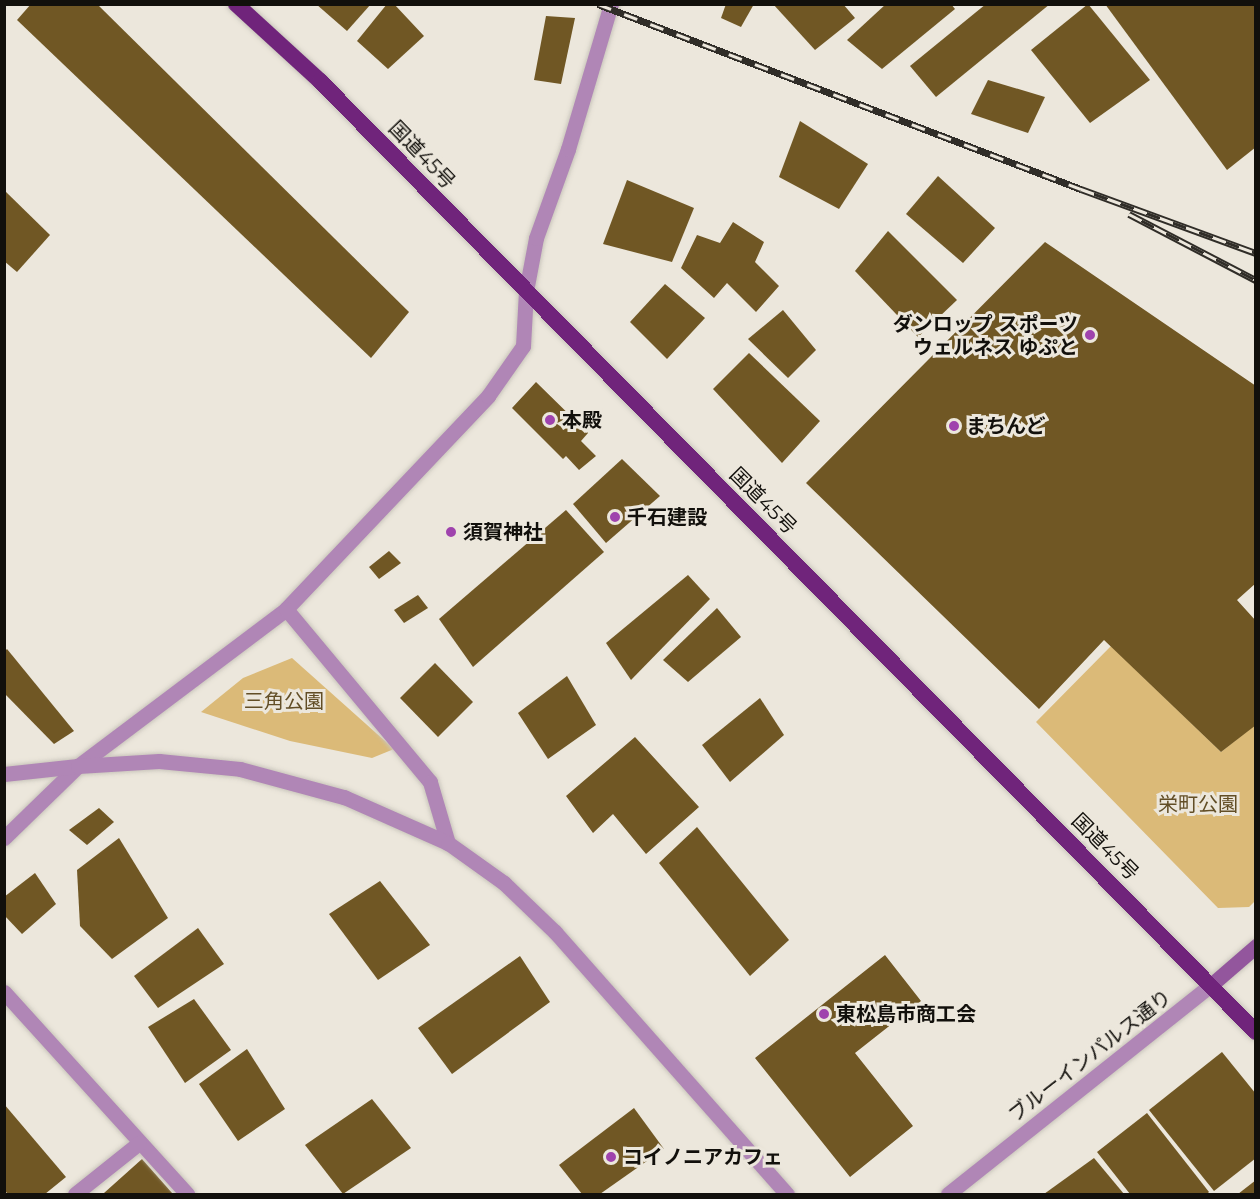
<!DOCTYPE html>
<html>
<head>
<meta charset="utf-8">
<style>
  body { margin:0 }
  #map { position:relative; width:1260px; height:1199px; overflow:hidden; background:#ece7dc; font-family:Montserrat,"Noto Sans JP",sans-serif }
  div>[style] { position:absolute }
  .green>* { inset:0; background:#dbba78 }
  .building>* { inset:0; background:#705724 }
  .roads { filter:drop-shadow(0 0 2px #c9c5bb) drop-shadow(0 0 2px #c9c5bb) }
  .minor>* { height:15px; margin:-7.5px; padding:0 7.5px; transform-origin:7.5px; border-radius:7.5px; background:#b086b6 }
  .tertiary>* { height:15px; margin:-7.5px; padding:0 7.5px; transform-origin:7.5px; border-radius:7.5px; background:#b086b6 }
  .secondary>* { height:15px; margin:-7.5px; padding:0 7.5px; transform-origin:7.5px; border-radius:7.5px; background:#93569d }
  .trunk>* { height:16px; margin:-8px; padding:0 8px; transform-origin:8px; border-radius:8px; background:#70247b }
  .rail>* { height:7px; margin-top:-3.5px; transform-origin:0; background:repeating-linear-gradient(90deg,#ece7dc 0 14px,#302d28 0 28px); box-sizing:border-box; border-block:2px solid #302d28 }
  .dots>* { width:16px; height:16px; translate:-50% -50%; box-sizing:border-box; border:3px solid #ece7dc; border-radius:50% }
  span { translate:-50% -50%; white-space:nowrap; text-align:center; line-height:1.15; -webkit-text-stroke:6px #ece7dc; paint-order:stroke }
  .street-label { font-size:20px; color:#12100c }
  .poi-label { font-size:20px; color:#12100c; font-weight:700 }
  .right { translate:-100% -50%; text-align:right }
  .left { translate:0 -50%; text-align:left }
  .park-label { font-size:20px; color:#624e26 }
  .frame { position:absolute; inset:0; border:6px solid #12100c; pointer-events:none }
</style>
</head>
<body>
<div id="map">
  <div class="green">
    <i style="clip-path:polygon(1111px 646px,1221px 752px,1255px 725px,1255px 901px,1249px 907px,1218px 908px,1036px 722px)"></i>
    <i style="clip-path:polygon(292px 658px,394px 749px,372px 758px,290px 741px,201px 712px,243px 678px)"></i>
  </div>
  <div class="building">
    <i style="clip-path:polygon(31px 4px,97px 4px,409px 312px,371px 358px,17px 20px)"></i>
    <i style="clip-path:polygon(316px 4px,371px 4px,347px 31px)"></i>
    <i style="clip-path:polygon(387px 4px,394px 4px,424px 36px,388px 69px,357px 41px)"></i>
    <i style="clip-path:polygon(726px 4px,754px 4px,741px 27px,721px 18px)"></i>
    <i style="clip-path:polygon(773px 4px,843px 4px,855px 18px,815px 50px)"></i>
    <i style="clip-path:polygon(886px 4px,951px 4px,955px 9px,882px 69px,847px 40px)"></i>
    <i style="clip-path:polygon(986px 4px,1050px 4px,936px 97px,910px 66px)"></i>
    <i style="clip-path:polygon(1088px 4px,1150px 80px,1090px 123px,1031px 50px)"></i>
    <i style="clip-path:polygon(1105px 4px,1256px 4px,1256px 147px,1227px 170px)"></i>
    <i style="clip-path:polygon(546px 16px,575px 18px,561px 84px,534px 80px)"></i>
    <i style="clip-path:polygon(988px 80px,1045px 97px,1028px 133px,971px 114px)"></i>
    <i style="clip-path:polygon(800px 121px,868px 164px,839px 209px,779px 177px)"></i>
    <i style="clip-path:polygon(938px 176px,995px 228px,963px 263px,906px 214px)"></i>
    <i style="clip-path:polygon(627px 180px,694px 208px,672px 262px,603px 244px)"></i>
    <i style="clip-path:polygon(4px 190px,50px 235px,17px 272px,4px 261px)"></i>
    <i style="clip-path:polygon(733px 222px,764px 242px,755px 262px,779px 286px,756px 312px,727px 283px,714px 298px,681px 268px,697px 235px,720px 243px)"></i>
    <i style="clip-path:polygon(888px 231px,957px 300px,918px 337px,855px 271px)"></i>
    <i style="clip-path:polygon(1045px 242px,1256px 386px,1256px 583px,1237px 600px,1256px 621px,1256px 725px,1221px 752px,1104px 640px,1039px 709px,806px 483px)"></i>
    <i style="clip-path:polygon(665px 284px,705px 318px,667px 359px,630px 322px)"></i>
    <i style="clip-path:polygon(783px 310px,816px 350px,788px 378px,748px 339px)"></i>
    <i style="clip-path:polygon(749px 353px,820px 421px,782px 463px,713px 389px)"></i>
    <i style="clip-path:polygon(536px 382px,588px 433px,581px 441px,596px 456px,579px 470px,566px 456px,563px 459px,512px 408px)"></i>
    <i style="clip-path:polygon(622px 459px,660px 496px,606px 543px,573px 504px)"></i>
    <i style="clip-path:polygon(566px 510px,604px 552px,473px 667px,439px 619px)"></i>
    <i style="clip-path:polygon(389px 551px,401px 563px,379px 579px,369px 567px)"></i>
    <i style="clip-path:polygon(688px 575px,710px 599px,631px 680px,606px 643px)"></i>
    <i style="clip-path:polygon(418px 595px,428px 608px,404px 623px,394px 610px)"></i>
    <i style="clip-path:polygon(717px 608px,741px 637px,688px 682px,663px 660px)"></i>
    <i style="clip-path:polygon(7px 649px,74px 731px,54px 744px,4px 693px,4px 652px)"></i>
    <i style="clip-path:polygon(435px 663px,473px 702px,438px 737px,400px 698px)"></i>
    <i style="clip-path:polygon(567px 676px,596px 725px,548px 759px,518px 713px)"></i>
    <i style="clip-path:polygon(760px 698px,784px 735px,730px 782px,702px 745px)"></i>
    <i style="clip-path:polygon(635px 737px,699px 807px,646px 854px,613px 814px,593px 833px,566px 796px)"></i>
    <i style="clip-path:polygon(99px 808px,114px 822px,87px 845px,69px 830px)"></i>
    <i style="clip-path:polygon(697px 827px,789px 940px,750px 976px,659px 863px)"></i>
    <i style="clip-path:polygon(119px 838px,168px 918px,112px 959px,80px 926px,77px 870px)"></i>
    <i style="clip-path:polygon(35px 873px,56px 904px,22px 934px,4px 915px,4px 897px)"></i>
    <i style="clip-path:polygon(380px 881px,430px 945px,378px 980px,329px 914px)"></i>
    <i style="clip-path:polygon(198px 928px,224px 964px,158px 1008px,134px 976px)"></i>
    <i style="clip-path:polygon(885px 955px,921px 1001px,855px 1053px,913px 1126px,850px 1177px,755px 1058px)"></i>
    <i style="clip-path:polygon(520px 956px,550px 1002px,452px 1074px,418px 1028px)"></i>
    <i style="clip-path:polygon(194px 999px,231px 1050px,185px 1083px,148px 1027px)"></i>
    <i style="clip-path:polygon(247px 1049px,285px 1109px,238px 1141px,199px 1084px)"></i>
    <i style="clip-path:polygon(1222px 1052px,1256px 1094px,1256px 1158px,1214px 1191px,1149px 1110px)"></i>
    <i style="clip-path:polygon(372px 1099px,411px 1148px,343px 1194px,305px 1145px)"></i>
    <i style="clip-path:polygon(4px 1104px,66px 1177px,45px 1194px,8px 1194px,4px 1190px)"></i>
    <i style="clip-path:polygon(634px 1108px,664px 1149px,600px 1194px,582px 1194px,559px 1165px)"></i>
    <i style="clip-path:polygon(1147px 1113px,1209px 1192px,1207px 1194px,1130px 1194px,1097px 1152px)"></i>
    <i style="clip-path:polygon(1094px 1158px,1124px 1194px,1044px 1194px)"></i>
    <i style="clip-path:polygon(142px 1159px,173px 1194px,105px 1194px,104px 1193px)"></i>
    <i style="clip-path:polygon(1256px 1180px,1256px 1194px,1238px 1194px)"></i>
  </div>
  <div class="roads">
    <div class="minor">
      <i style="left:4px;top:838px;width:103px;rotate:-44.2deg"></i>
      <i style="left:78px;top:766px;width:261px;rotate:-37deg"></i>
      <i style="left:286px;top:609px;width:294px;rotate:-46.5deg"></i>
      <i style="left:488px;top:396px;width:61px;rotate:-55deg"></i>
      <i style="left:523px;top:346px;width:55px;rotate:-86.9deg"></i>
      <i style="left:4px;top:992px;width:273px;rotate:47.8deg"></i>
      <i style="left:75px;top:1194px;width:82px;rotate:-38.6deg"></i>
    </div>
    <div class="tertiary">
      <i style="left:526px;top:291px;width:54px;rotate:-79.3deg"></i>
      <i style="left:536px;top:238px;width:95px;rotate:-70.2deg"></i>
      <i style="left:568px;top:149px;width:151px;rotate:-73.5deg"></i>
      <i style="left:286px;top:609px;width:225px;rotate:50.2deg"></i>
      <i style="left:430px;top:782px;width:64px;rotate:73.6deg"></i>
      <i style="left:4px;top:774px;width:74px;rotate:-6.2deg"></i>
      <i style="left:78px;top:766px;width:81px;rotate:-3.5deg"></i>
      <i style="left:159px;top:761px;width:81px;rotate:5.6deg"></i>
      <i style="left:240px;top:769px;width:108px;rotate:15.1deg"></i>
      <i style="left:344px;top:797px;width:114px;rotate:23.9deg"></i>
      <i style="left:448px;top:843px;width:69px;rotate:35.5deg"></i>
      <i style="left:504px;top:883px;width:71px;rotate:43.9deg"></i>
      <i style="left:555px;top:932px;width:350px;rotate:48.5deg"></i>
      <i style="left:948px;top:1194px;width:336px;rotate:-38.5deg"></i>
    </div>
    <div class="secondary">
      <i style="left:1211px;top:985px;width:60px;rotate:-40.9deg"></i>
    </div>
    <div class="trunk">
      <i style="left:236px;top:4px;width:114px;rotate:42.5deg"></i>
      <i style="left:320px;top:81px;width:1334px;rotate:45.46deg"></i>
    </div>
  </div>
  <div class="rail">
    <i style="left:598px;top:4px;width:517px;rotate:20.96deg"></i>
    <i style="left:1081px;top:189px;width:186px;rotate:20.1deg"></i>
    <i style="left:1129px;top:214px;width:143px;rotate:27.5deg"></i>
  </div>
  <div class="dots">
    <i style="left:1090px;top:335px;background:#9f43ad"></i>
    <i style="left:550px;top:420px;background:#9f43ad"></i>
    <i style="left:954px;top:426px;background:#9f43ad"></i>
    <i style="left:615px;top:517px;background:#9f43ad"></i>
    <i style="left:451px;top:532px;background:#9f43ad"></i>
    <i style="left:824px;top:1014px;background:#9f43ad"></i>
    <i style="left:611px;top:1157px;background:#9f43ad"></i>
  </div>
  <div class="street-label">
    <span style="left:422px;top:155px;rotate:46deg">国道45号</span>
    <span style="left:763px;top:501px;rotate:45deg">国道45号</span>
    <span style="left:1105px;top:847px;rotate:45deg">国道45号</span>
    <span style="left:1090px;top:1056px;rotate:-38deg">ブルーインパルス通り</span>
  </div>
  <div class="poi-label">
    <span class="right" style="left:1078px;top:336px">ダンロップ スポーツ<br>ウェルネス ゆぷと</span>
    <span class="left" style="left:562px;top:420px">本殿</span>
    <span class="left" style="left:966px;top:426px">まちんど</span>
    <span class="left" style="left:627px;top:517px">千石建設</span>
    <span class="left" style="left:463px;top:532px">須賀神社</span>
    <span class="left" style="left:836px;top:1014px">東松島市商工会</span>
    <span class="left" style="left:623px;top:1157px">コイノニアカフェ</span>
  </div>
  <div class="park-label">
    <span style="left:284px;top:701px">三角公園</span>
    <span style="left:1198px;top:804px">栄町公園</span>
  </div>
  <div class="frame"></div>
</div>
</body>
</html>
